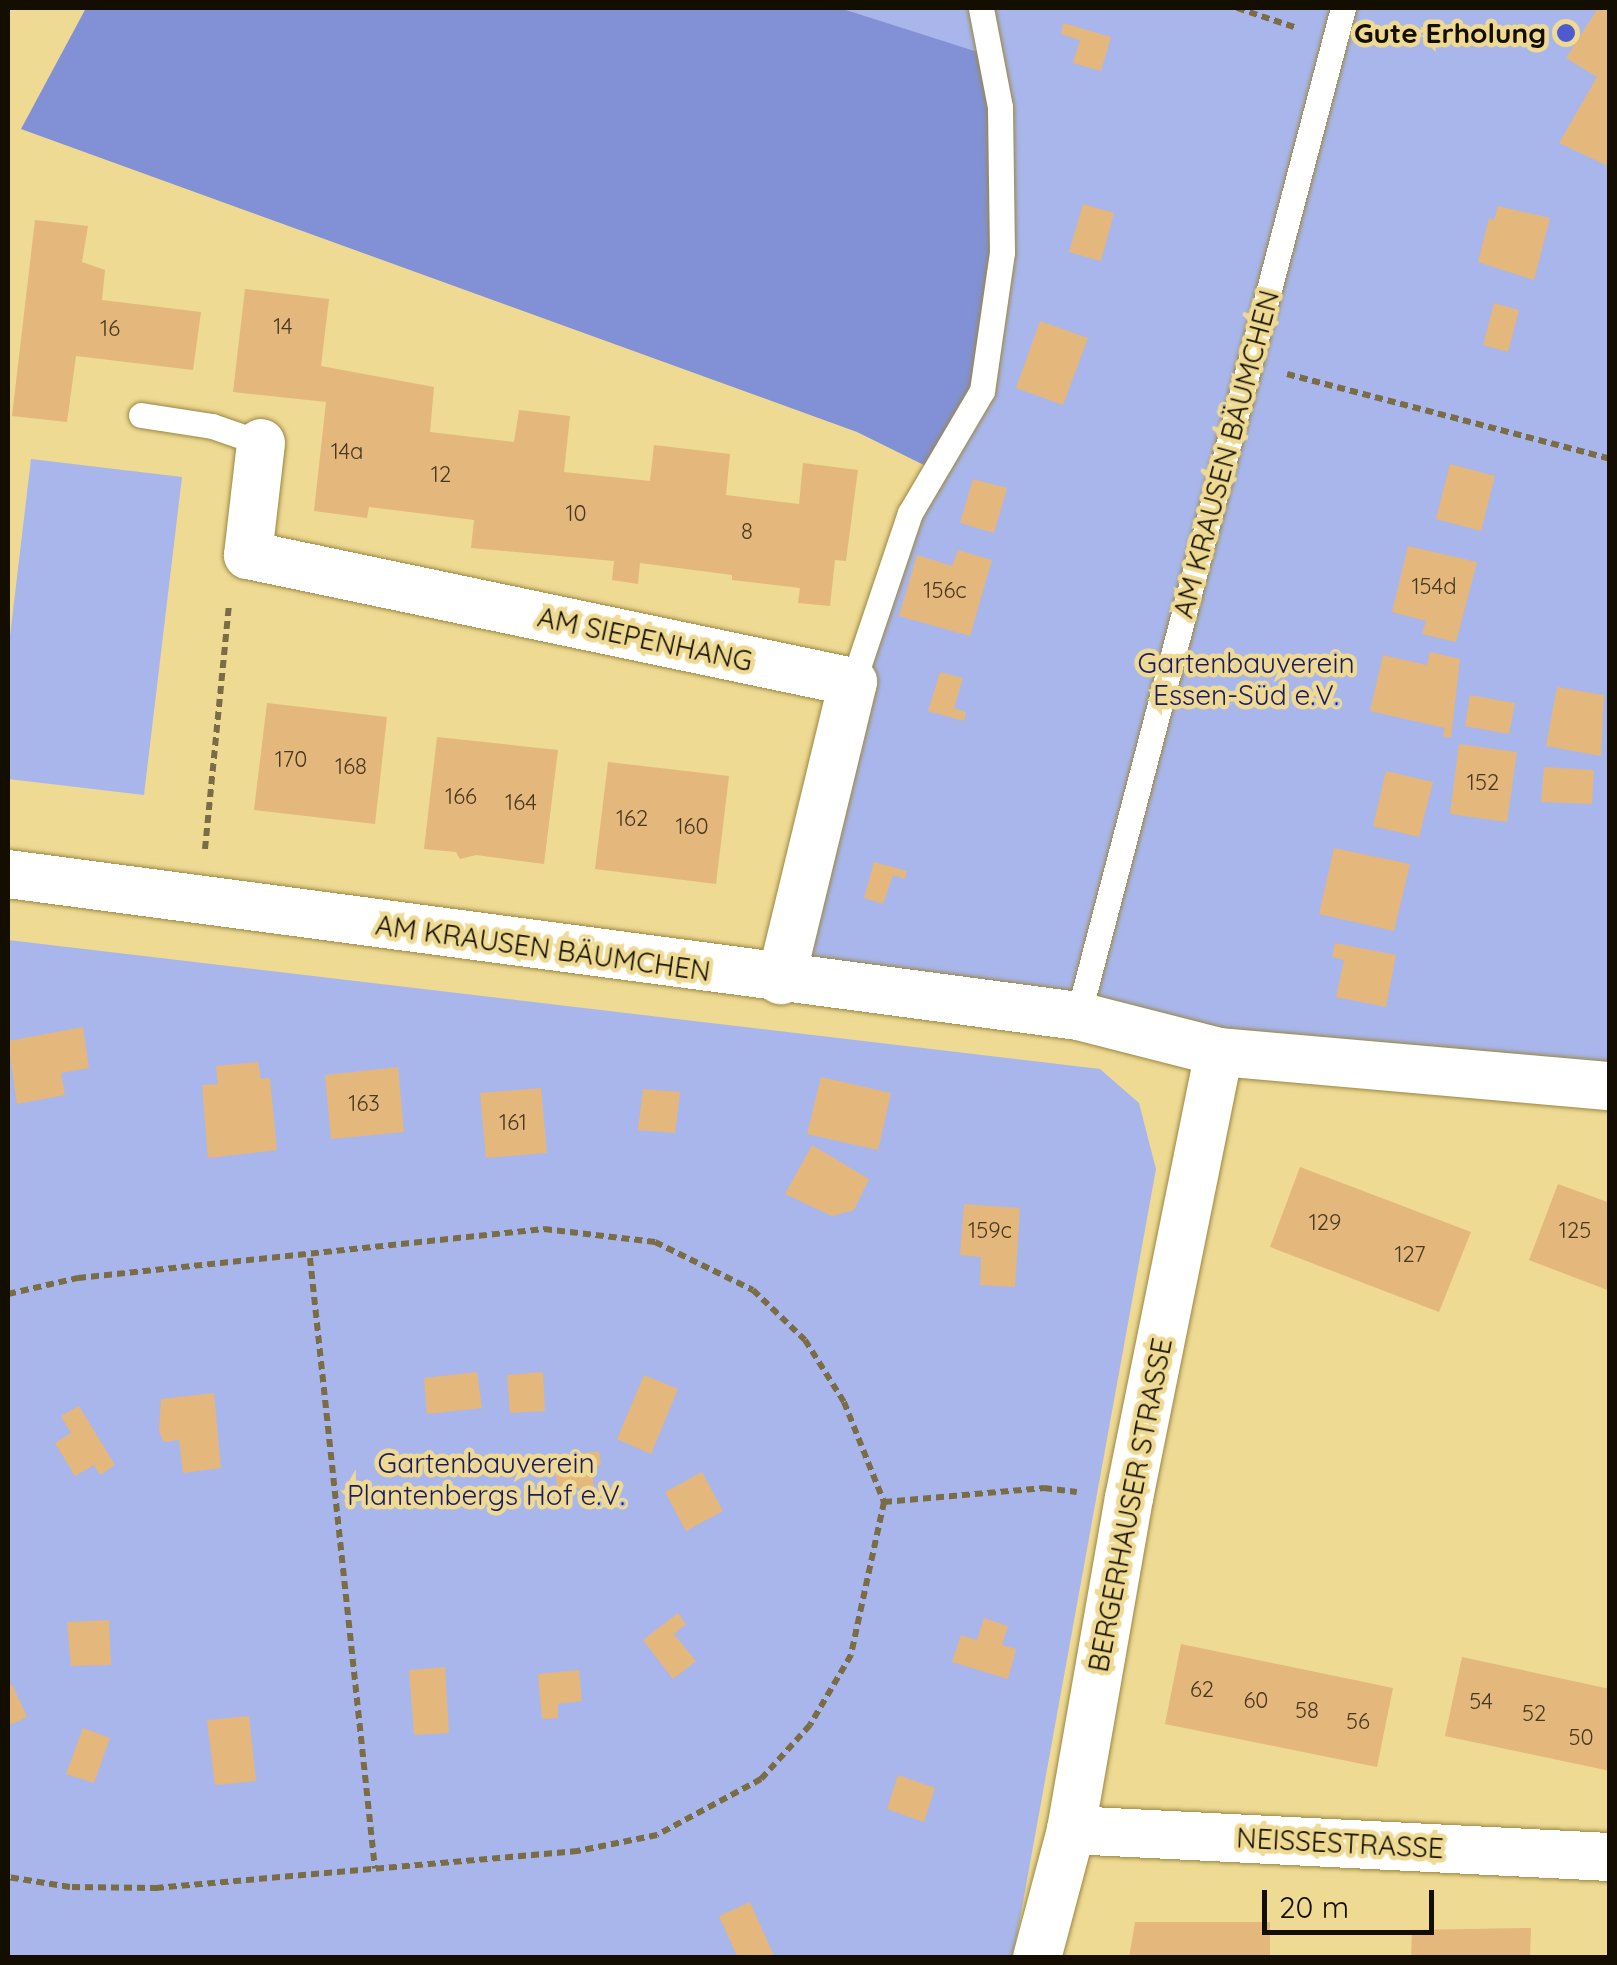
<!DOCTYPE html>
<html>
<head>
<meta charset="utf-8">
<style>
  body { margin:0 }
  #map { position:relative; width:1617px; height:1965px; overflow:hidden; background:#eeda93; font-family:Quicksand,sans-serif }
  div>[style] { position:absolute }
  .green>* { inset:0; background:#a9b6eb }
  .forest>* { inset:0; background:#8291d5 }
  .building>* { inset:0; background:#e4b77c }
  .path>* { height:6px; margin-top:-3px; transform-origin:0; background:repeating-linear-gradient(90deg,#7a6d45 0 8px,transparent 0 13px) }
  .roads { filter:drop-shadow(0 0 2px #9a8742) drop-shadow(0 0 2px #9a8742) }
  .service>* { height:25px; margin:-12.5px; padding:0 12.5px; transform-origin:12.5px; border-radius:12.5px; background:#fff }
  .minor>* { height:48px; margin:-24px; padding:0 24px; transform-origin:24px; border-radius:24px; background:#fff }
  .dots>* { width:28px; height:28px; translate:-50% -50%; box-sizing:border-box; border:5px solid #eeda93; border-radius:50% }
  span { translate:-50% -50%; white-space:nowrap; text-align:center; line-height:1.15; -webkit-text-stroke:9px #eeda93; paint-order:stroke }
  .number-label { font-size:22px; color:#48381f }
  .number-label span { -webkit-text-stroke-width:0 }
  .poi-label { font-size:28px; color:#140e00; font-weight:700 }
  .right { translate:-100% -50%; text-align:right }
  .street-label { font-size:28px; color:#140e00 }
  .park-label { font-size:28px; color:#1a1a68 }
  .frame { position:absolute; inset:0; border:10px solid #140e00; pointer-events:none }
  .scale { position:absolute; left:1262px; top:1890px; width:172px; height:45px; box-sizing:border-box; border:5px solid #140e00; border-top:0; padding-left:12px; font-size:30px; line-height:35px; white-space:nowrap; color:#140e00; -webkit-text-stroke:8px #eeda93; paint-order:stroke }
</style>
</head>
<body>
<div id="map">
  <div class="green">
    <i style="clip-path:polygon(840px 8px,1609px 8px,1609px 1087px,791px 970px,893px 575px,941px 472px,995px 393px,987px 56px)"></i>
    <i style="clip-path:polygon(31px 459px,182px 477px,144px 795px,8px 779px,8px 653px)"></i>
    <i style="clip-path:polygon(8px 940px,1100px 1069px,1139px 1103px,1156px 1169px,1013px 1957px,8px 1958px)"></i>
  </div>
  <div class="forest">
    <i style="clip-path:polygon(86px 8px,840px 8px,987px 55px,995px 237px,976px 381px,930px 468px,857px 432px,21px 129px)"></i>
  </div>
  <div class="building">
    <i style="clip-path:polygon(1598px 8px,1610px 8px,1608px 166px,1559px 143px,1597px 77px,1566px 58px)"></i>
    <i style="clip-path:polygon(1063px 23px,1111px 37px,1101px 71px,1073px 63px,1080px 40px,1061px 34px)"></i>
    <i style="clip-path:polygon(1083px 204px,1114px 213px,1101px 261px,1069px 252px)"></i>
    <i style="clip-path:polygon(1498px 206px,1550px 218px,1534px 280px,1478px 262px,1489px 218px,1494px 220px)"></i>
    <i style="clip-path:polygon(35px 220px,88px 226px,82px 262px,105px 270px,102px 300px,201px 312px,193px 370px,76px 356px,67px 422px,12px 416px)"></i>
    <i style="clip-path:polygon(245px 289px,329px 299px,321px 366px,434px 387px,430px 432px,514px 442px,519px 410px,570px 416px,564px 472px,650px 481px,654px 445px,730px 454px,726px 495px,799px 504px,803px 463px,858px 470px,846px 561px,835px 560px,830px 606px,798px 603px,800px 588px,732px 580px,732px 575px,640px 563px,638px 584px,612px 580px,614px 561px,471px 548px,474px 520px,369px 507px,367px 518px,314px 511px,326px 402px,233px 392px)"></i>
    <i style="clip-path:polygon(1494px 303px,1519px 310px,1508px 352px,1483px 345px)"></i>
    <i style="clip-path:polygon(1040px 321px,1088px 338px,1063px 405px,1016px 388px)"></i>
    <i style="clip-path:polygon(1450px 464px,1495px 476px,1481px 531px,1436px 519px)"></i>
    <i style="clip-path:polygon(973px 479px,1007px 488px,994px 533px,960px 523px)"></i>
    <i style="clip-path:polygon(1408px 546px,1477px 562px,1456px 642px,1422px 634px,1426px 621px,1392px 612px)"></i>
    <i style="clip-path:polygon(958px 550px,992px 560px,970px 636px,899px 616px,917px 555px,952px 566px)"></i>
    <i style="clip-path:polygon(1430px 652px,1460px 659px,1451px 738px,1443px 736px,1445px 728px,1370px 711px,1383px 655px,1427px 665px)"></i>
    <i style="clip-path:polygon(940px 672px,963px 678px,954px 708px,966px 712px,964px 721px,928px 711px)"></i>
    <i style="clip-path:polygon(1557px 687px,1604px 695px,1601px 756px,1546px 746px)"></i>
    <i style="clip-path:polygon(1470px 695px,1515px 703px,1509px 734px,1465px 726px)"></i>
    <i style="clip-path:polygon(267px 703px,387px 717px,375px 824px,254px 810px)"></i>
    <i style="clip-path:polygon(437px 737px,558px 750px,544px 864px,476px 855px,460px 859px,456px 852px,424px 849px)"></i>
    <i style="clip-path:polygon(1459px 744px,1517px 752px,1507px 822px,1450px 814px)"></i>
    <i style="clip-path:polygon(608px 762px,729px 776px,716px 884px,595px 869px)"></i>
    <i style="clip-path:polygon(1544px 767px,1594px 770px,1592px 804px,1541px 802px)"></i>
    <i style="clip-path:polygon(1386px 771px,1433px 782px,1419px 837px,1373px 826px)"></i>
    <i style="clip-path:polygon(1334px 848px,1410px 864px,1394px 931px,1319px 914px)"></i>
    <i style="clip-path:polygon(874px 862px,907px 871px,905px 879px,893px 875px,883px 904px,864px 898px)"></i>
    <i style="clip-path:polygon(1335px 943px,1396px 955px,1386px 1007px,1336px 997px,1344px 960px,1332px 957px)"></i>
    <i style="clip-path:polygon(83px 1027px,89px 1068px,61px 1073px,65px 1095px,17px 1104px,8px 1041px)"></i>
    <i style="clip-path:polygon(258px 1062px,261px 1079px,270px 1078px,277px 1150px,208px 1158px,202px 1085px,218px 1084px,216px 1066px)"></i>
    <i style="clip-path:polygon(398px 1067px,404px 1132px,331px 1139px,325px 1075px)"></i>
    <i style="clip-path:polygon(821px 1077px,891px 1093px,878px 1150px,807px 1134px)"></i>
    <i style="clip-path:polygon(541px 1088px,547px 1153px,486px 1158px,480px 1093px)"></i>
    <i style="clip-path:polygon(643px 1089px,680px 1092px,675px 1133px,638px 1130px)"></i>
    <i style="clip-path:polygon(812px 1145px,869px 1179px,854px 1210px,832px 1216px,785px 1194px)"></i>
    <i style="clip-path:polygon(1300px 1167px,1471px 1232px,1439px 1312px,1270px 1247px)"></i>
    <i style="clip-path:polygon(1558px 1184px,1610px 1203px,1610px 1291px,1529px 1260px)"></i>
    <i style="clip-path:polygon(964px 1204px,1020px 1208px,1015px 1287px,980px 1285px,981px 1257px,960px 1255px)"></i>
    <i style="clip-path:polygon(477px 1372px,482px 1408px,427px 1414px,424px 1378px)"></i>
    <i style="clip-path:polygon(543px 1372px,545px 1411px,510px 1413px,507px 1375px)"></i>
    <i style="clip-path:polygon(644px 1375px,678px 1389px,651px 1454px,617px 1439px)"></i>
    <i style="clip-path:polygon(214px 1393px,221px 1468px,183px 1473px,179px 1440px,164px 1442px,159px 1431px,161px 1399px)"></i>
    <i style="clip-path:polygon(79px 1406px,115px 1465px,100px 1475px,94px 1465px,75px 1476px,55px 1443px,71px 1433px,61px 1416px)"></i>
    <i style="clip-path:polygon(599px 1451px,601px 1465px,591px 1466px,594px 1486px,558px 1491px,553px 1458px)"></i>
    <i style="clip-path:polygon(702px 1472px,723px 1511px,686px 1531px,665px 1492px)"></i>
    <i style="clip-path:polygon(678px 1613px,686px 1624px,674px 1634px,696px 1661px,673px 1679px,643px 1640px)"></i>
    <i style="clip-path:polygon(984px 1618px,1008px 1626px,1002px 1645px,1016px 1649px,1008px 1679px,952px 1662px,961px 1635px,977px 1640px)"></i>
    <i style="clip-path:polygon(109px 1620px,111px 1665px,71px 1666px,67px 1622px)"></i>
    <i style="clip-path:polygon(1181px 1644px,1393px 1688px,1377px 1767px,1165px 1724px)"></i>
    <i style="clip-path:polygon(1462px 1657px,1610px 1689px,1610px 1771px,1445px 1736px)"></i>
    <i style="clip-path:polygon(445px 1667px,449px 1733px,414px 1735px,409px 1670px)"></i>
    <i style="clip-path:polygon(579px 1670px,582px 1701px,558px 1704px,558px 1718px,542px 1719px,538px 1674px)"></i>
    <i style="clip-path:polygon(12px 1684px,27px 1717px,8px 1726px,8px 1686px)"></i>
    <i style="clip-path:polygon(249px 1716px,256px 1781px,215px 1785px,207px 1720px)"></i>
    <i style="clip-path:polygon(83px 1728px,110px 1738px,94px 1783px,66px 1774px)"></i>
    <i style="clip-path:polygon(898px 1775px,935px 1788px,924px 1822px,887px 1809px)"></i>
    <i style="clip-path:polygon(750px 1902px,774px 1956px,772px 1958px,738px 1958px,719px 1916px)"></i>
    <i style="clip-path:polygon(1135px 1922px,1270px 1922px,1270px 1958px,1129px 1958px)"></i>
    <i style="clip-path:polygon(1531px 1928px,1530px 1958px,1411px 1958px,1412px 1930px)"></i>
  </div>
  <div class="path">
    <i style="left:1237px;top:8px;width:63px;rotate:18.4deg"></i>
    <i style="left:1287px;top:374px;width:334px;rotate:14.7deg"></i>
    <i style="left:205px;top:849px;width:247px;rotate:-84.4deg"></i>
    <i style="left:310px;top:1258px;width:614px;rotate:83.93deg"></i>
    <i style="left:8px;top:1294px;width:72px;rotate:-12.9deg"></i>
    <i style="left:78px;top:1278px;width:469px;rotate:-6deg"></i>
    <i style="left:544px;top:1229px;width:112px;rotate:6.7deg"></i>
    <i style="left:655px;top:1242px;width:109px;rotate:26.1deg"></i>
    <i style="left:753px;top:1290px;width:72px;rotate:43.9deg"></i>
    <i style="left:805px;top:1340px;width:73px;rotate:57.8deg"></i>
    <i style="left:844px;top:1402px;width:108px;rotate:68.2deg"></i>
    <i style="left:884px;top:1502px;width:157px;rotate:102.2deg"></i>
    <i style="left:851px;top:1655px;width:81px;rotate:120.4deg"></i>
    <i style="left:810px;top:1725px;width:73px;rotate:132.2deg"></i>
    <i style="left:761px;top:1779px;width:118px;rotate:151.7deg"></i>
    <i style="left:657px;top:1835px;width:81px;rotate:168.6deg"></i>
    <i style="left:578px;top:1851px;width:422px;rotate:175deg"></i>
    <i style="left:158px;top:1888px;width:88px;rotate:-179.3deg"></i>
    <i style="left:70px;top:1887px;width:63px;rotate:-170.8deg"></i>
    <i style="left:884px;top:1502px;width:161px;rotate:-5deg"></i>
    <i style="left:1044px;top:1488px;width:33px;rotate:7deg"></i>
  </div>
  <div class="roads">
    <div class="service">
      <i style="left:141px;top:415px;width:72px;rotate:8.8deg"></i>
      <i style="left:212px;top:426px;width:52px;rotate:19.1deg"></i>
      <i style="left:853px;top:682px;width:178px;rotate:-71.4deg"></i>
      <i style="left:910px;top:513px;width:142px;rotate:-59.5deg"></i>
      <i style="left:982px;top:391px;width:140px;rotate:-81.8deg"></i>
      <i style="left:1002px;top:252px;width:145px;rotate:-90.8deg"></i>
      <i style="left:1000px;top:107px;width:101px;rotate:-100.9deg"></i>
      <i style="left:1078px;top:1016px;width:1042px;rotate:-75.27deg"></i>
    </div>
    <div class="minor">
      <i style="left:261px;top:443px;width:113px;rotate:96.6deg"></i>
      <i style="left:248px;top:555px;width:618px;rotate:11.86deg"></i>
      <i style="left:853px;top:682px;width:307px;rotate:103.6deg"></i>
      <i style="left:8px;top:874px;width:1079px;rotate:7.56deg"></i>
      <i style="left:1078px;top:1016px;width:146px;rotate:14.3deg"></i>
      <i style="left:1219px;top:1052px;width:392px;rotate:5deg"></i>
      <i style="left:1071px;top:1830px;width:540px;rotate:2.87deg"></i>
      <i style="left:1037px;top:1958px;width:132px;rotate:-75.1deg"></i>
      <i style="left:1071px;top:1830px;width:337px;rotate:-80.1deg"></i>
      <i style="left:1129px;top:1498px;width:455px;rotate:-78.6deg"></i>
    </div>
  </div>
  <div class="dots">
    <i style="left:1566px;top:33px;background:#4e5ad0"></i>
  </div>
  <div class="number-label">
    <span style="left:283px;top:327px">14</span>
    <span style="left:110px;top:329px">16</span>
    <span style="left:347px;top:452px">14a</span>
    <span style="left:441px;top:475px">12</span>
    <span style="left:576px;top:514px">10</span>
    <span style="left:747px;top:532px">8</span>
    <span style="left:1434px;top:587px">154d</span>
    <span style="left:945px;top:591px">156c</span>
    <span style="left:291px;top:760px">170</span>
    <span style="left:351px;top:767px">168</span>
    <span style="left:1483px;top:783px">152</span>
    <span style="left:461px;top:797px">166</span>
    <span style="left:521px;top:803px">164</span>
    <span style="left:632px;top:819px">162</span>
    <span style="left:692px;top:827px">160</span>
    <span style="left:364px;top:1104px">163</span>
    <span style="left:513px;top:1123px">161</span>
    <span style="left:1325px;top:1223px">129</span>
    <span style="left:990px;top:1231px">159c</span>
    <span style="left:1575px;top:1231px">125</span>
    <span style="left:1410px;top:1255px">127</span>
    <span style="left:1202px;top:1690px">62</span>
    <span style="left:1256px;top:1701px">60</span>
    <span style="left:1481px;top:1702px">54</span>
    <span style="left:1307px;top:1711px">58</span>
    <span style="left:1534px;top:1714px">52</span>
    <span style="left:1358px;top:1722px">56</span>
    <span style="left:1581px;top:1738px">50</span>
  </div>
  <div class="poi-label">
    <span class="right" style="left:1546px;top:33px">Gute Erholung</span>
  </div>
  <div class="street-label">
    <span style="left:1226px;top:454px;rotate:-75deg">AM KRAUSEN BÄUMCHEN</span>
    <span style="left:645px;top:639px;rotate:12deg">AM SIEPENHANG</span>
    <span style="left:543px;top:948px;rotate:8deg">AM KRAUSEN BÄUMCHEN</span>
    <span style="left:1130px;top:1505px;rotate:-79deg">BERGERHAUSER STRASSE</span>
    <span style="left:1340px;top:1843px;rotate:3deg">NEISSESTRASSE</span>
  </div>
  <div class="park-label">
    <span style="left:1246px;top:679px">Gartenbauverein<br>Essen-Süd e.V.</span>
    <span style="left:486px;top:1479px">Gartenbauverein<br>Plantenbergs Hof e.V.</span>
  </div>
  <div class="frame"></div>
  <div class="scale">20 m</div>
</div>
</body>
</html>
